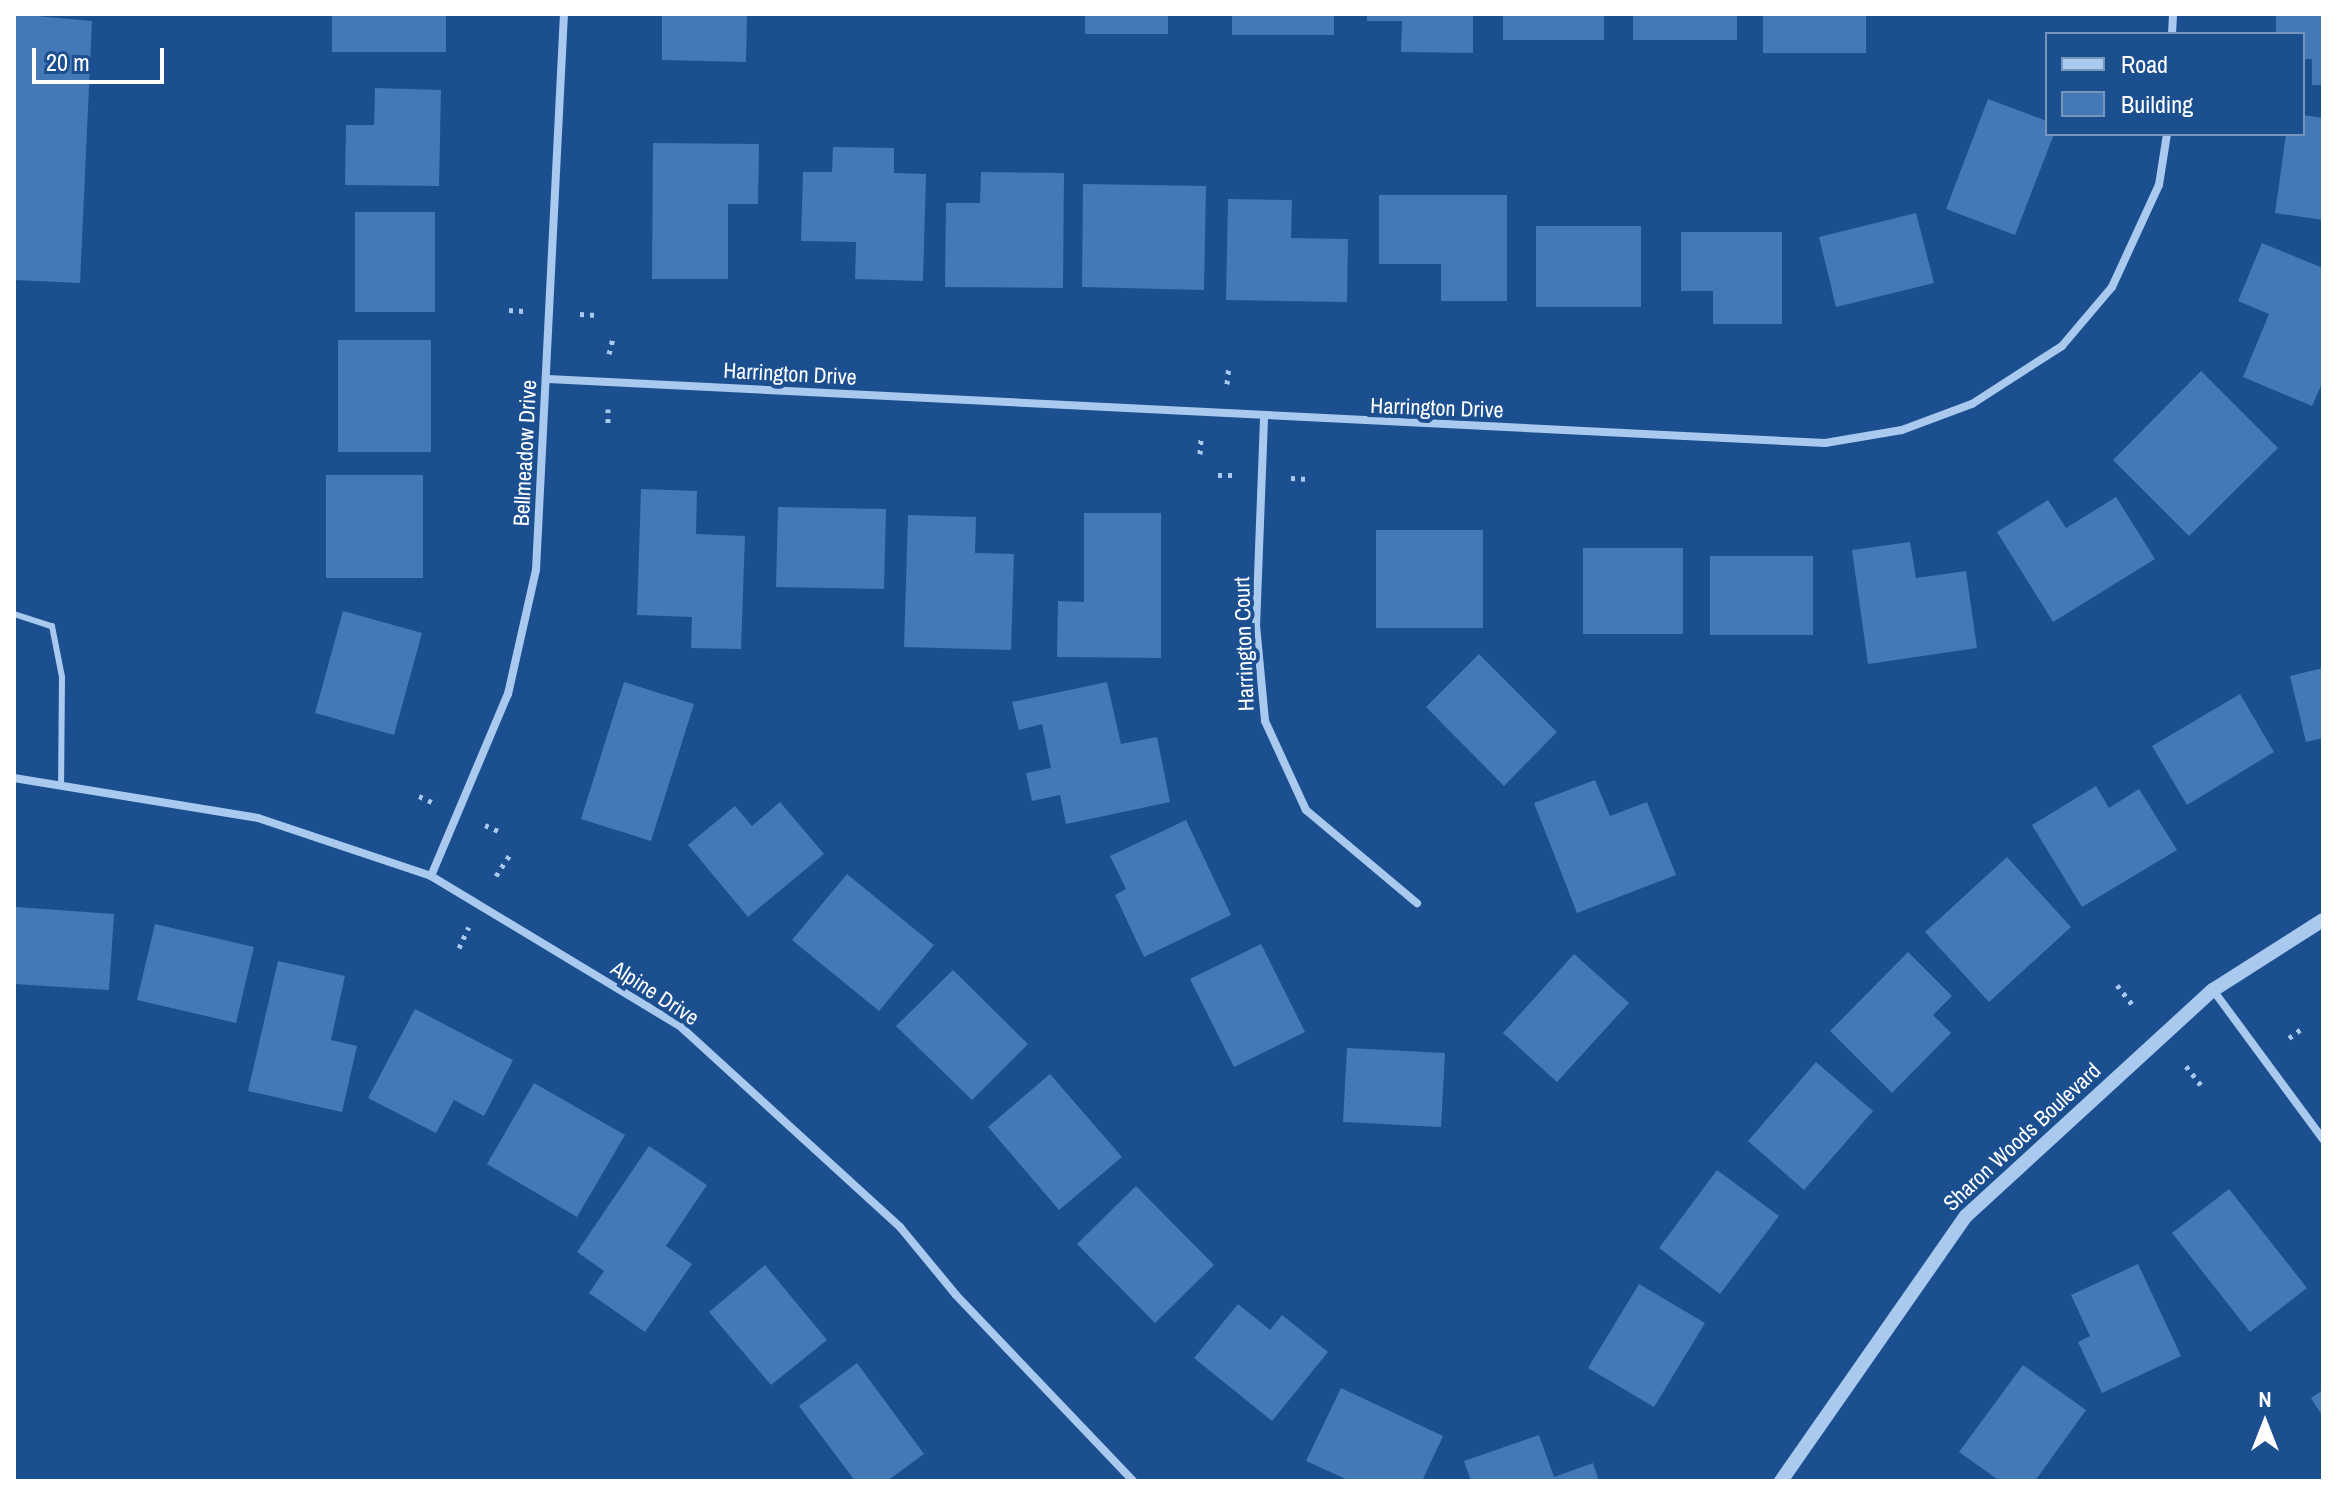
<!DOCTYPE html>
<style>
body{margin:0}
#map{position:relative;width:2337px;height:1495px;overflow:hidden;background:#1b4f8f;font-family:"Archivo Narrow",sans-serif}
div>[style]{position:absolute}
.building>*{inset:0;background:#4478b7}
.path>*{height:5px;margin-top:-2.5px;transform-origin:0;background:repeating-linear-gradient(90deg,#a9c9ee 0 4px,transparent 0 10px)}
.service>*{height:6px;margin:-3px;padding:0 3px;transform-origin:3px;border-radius:3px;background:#a9c9ee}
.minor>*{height:8px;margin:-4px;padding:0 4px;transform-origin:4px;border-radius:4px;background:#a9c9ee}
.tertiary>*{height:14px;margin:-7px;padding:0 7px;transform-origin:7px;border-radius:7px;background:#a9c9ee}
span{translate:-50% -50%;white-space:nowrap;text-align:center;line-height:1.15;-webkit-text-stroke:8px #1b4f8f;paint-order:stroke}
.street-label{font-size:22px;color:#fff}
.frame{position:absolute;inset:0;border:16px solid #fff;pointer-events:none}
.legend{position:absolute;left:2045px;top:32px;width:260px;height:104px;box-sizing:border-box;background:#1b4f8f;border:2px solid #7695bc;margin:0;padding:10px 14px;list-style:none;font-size:24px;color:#fff}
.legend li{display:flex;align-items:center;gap:16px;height:40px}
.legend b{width:40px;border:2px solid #7695bc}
.north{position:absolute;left:2225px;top:1383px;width:80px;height:80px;-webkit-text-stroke:6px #1b4f8f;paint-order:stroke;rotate:0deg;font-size:22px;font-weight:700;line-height:32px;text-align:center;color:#fff}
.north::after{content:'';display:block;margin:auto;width:28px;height:36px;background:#fff;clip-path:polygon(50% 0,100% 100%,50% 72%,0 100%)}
.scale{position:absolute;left:32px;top:48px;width:132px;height:36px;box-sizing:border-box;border:4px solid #fff;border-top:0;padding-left:10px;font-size:24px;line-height:28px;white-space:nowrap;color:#fff;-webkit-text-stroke:6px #1b4f8f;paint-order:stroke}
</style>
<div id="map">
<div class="building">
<div style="clip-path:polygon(14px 14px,92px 21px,80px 283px,14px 280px)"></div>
<div style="clip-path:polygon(332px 14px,446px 14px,446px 52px,332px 52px)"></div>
<div style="clip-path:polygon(662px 14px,747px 14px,746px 62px,662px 60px)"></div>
<div style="clip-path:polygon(1085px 14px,1168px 14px,1168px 34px,1085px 34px)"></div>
<div style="clip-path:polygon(1232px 14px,1334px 14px,1334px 35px,1232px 35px)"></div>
<div style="clip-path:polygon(1367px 14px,1473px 14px,1473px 53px,1401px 52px,1402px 21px,1367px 21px)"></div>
<div style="clip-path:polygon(1503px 14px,1604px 14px,1604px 40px,1503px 40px)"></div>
<div style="clip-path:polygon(1633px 14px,1737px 14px,1737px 40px,1633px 40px)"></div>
<div style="clip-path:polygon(1763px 14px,1866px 14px,1866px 53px,1763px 53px)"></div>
<div style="clip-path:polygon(2276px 14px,2323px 14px,2323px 85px,2312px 85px,2312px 59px,2303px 59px,2303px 34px,2276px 34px)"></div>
<div style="clip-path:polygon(375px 88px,441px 90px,439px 186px,345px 185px,346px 125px,374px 125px)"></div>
<div style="clip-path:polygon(1988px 99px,2047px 121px,2047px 134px,2054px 134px,2015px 235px,1946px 209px)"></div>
<div style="clip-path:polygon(2303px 115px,2323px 118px,2323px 220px,2275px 213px,2286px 134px,2303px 134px)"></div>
<div style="clip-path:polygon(653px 143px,759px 144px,758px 204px,728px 204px,728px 279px,652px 279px)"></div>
<div style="clip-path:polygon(833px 147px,894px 148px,894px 173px,926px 174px,923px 281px,855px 279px,856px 242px,801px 241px,803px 172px,832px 172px)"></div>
<div style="clip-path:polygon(981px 172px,1064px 173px,1063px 288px,945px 287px,946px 203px,980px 203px)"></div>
<div style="clip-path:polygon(1083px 184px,1206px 186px,1204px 290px,1082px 287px)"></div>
<div style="clip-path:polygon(1379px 195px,1507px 195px,1507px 301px,1441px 301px,1441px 264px,1379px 264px)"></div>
<div style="clip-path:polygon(1228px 199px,1292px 200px,1291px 238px,1348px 239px,1347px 302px,1226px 300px)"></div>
<div style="clip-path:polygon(355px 212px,435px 212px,435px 312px,355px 312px)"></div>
<div style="clip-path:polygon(1916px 213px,1934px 283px,1836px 307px,1819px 237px)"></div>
<div style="clip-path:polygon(1536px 226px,1641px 226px,1641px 307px,1536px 307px)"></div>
<div style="clip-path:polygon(1681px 232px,1782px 232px,1782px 324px,1713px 324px,1713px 291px,1681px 291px)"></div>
<div style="clip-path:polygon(2262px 243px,2323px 268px,2323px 381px,2312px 406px,2243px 377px,2269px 314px,2238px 301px)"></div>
<div style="clip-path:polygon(338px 340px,431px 340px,431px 452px,338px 452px)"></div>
<div style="clip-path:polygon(2201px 371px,2278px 448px,2189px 536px,2113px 460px)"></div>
<div style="clip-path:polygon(326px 475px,423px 475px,423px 578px,326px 578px)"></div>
<div style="clip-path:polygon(641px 489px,697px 491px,696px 534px,745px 536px,741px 649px,691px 648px,692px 617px,637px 615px)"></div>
<div style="clip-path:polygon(2116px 497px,2155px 559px,2053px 622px,1997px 532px,2048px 500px,2066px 528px)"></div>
<div style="clip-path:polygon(778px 507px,886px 509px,884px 589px,776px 587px)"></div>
<div style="clip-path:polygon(1084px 513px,1161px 513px,1161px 658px,1057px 657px,1058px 601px,1084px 602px)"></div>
<div style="clip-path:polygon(908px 515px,976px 517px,975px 553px,1014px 554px,1011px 650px,904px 647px)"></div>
<div style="clip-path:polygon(1376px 530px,1483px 530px,1483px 628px,1376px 628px)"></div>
<div style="clip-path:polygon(1910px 542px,1916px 578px,1966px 571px,1977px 648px,1868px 664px,1852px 550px)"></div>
<div style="clip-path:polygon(1583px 548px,1683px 548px,1683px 634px,1583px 634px)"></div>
<div style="clip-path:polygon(1710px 556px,1813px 556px,1813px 635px,1710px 635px)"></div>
<div style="clip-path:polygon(343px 611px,422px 633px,394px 735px,315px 713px)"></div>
<div style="clip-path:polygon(1479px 654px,1557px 732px,1504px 786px,1426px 707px)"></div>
<div style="clip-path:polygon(2323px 668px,2323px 738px,2306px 742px,2290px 676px)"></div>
<div style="clip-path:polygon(624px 682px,694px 704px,651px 841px,581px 819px)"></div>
<div style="clip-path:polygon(1107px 682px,1121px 744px,1157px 737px,1170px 802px,1066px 824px,1060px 795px,1032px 801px,1026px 773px,1051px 768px,1042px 724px,1019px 730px,1012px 702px)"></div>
<div style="clip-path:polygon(2240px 694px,2274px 752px,2187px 805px,2152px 746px)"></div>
<div style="clip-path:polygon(1595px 780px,1610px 816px,1647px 802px,1676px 875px,1577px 913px,1534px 803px)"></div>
<div style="clip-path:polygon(2096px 786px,2109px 808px,2139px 789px,2177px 850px,2082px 907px,2032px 825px)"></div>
<div style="clip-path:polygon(780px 802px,824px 854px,748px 917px,688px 845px,735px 806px,752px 826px)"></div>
<div style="clip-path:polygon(1186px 820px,1231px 915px,1144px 957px,1115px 895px,1126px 889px,1110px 856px)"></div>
<div style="clip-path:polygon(2007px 857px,2071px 927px,1989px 1002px,1925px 932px)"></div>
<div style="clip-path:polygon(847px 874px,934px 945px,879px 1011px,792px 940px)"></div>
<div style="clip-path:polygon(16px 907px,114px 914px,109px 990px,14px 984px)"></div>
<div style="clip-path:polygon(155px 924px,254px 947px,236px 1023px,137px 1000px)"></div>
<div style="clip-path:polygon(1261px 944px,1305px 1032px,1234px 1067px,1190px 979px)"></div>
<div style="clip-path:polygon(1908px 952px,1952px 996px,1933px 1015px,1951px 1033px,1892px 1093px,1830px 1031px)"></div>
<div style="clip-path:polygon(1574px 954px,1629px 1003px,1557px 1082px,1503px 1033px)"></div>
<div style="clip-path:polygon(278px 961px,345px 976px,331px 1040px,357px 1046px,342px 1112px,248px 1091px)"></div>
<div style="clip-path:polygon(953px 970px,1028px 1044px,972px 1100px,896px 1026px)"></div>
<div style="clip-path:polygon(415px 1009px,513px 1060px,484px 1116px,454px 1100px,436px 1133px,368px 1098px)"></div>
<div style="clip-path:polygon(1347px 1048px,1445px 1053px,1441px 1127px,1343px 1122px)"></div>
<div style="clip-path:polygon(1816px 1062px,1873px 1111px,1804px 1190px,1748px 1141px)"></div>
<div style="clip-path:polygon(1050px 1074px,1122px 1157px,1059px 1210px,988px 1127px)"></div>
<div style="clip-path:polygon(534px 1083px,625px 1135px,577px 1217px,487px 1164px)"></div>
<div style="clip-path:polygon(649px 1146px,707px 1185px,666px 1246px,692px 1264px,645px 1332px,589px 1293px,604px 1271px,577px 1252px)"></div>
<div style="clip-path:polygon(1717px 1170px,1779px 1216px,1720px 1294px,1659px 1248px)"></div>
<div style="clip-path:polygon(1136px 1186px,1214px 1265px,1155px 1323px,1077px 1244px)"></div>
<div style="clip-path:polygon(2229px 1189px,2307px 1288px,2250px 1332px,2172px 1233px)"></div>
<div style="clip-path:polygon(2138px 1264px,2181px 1356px,2102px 1393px,2078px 1342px,2090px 1336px,2071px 1295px)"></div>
<div style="clip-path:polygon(765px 1265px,827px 1340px,771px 1385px,709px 1312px)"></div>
<div style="clip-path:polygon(1639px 1284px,1705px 1323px,1654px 1407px,1588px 1368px)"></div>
<div style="clip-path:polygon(1238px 1304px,1270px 1330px,1282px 1315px,1328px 1352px,1272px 1421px,1194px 1358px)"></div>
<div style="clip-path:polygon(857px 1363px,924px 1454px,887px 1481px,855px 1481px,799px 1406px)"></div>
<div style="clip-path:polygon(2023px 1365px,2086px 1410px,2035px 1481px,2000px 1481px,1959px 1452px)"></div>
<div style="clip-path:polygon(1341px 1388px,1443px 1436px,1422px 1481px,1350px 1481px,1306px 1461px)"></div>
<div style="clip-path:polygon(2323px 1390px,2323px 1417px,2311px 1398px)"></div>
<div style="clip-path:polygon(1539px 1435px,1554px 1477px,1593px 1463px,1599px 1481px,1471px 1481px,1464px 1461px)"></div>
</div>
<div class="path">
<div style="left:509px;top:310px;width:15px;rotate:4deg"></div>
<div style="left:580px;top:314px;width:17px;rotate:3deg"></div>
<div style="left:609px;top:354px;width:16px;rotate:-76deg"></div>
<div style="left:1227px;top:384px;width:18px;rotate:-84deg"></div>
<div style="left:608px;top:409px;width:18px;rotate:90deg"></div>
<div style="left:1200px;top:454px;width:15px;rotate:-86deg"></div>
<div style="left:1218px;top:475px;width:19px"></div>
<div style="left:1291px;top:478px;width:17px;rotate:3deg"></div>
<div style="left:419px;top:796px;width:14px;rotate:25deg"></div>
<div style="left:485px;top:825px;width:17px;rotate:24deg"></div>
<div style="left:496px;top:876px;width:27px;rotate:-57deg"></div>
<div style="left:459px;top:948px;width:23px;rotate:-65deg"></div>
<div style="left:2117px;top:985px;width:24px;rotate:52deg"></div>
<div style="left:2289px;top:1038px;width:19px;rotate:-36deg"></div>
<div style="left:2186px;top:1066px;width:24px;rotate:52deg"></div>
</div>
<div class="service">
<div style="left:14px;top:614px;width:40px;rotate:18deg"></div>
<div style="left:52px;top:626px;width:52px;rotate:78.9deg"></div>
<div style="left:62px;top:677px;width:107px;rotate:90.5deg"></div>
</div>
<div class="minor">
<div style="left:2172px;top:34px;width:20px;rotate:-87deg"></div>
<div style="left:548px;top:379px;width:1279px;rotate:2.87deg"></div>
<div style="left:1825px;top:443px;width:78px;rotate:-9.6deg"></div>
<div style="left:1902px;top:430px;width:75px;rotate:-20.4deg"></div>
<div style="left:1972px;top:404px;width:107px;rotate:-32.8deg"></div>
<div style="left:2062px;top:346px;width:77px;rotate:-49.7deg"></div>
<div style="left:2112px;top:287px;width:112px;rotate:-65.3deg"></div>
<div style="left:2159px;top:185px;width:52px;rotate:-81.1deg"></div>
<div style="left:1264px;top:419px;width:206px;rotate:92.2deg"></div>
<div style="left:1256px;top:625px;width:96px;rotate:84.6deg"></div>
<div style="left:1265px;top:721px;width:98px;rotate:65.3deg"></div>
<div style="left:1306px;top:810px;width:145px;rotate:40deg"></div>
<div style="left:14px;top:778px;width:247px;rotate:9.3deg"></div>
<div style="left:258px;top:818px;width:182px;rotate:18.5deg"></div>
<div style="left:431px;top:876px;width:292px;rotate:31.1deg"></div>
<div style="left:681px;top:1027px;width:297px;rotate:42.4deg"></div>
<div style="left:900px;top:1227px;width:88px;rotate:50.5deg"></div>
<div style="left:956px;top:1295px;width:257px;rotate:46.4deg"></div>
<div style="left:431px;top:876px;width:198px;rotate:-67.1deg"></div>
<div style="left:508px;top:694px;width:127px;rotate:-77.3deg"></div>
<div style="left:536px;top:570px;width:557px;rotate:-87.12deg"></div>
<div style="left:2213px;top:990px;width:185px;rotate:53.6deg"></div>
</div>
<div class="tertiary">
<div style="left:1781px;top:1481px;width:323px;rotate:-55.1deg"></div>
<div style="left:1966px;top:1216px;width:335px;rotate:-42.5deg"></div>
<div style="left:2213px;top:990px;width:130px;rotate:-32.5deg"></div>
</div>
<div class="street-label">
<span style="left:790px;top:374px;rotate:3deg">Harrington Drive</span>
<span style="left:1437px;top:408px;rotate:2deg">Harrington Drive</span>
<span style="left:525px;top:453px;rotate:-87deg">Bellmeadow Drive</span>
<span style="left:1244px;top:644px;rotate:-92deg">Harrington Court</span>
<span style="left:655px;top:993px;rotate:33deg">Alpine Drive</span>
<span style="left:2022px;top:1137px;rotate:-43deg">Sharon Woods Boulevard</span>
</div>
<div class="frame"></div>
<ul class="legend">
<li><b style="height:10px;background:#a9c9ee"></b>Road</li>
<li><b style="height:22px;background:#4478b7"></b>Building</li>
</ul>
<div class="north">N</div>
<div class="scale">20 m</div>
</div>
